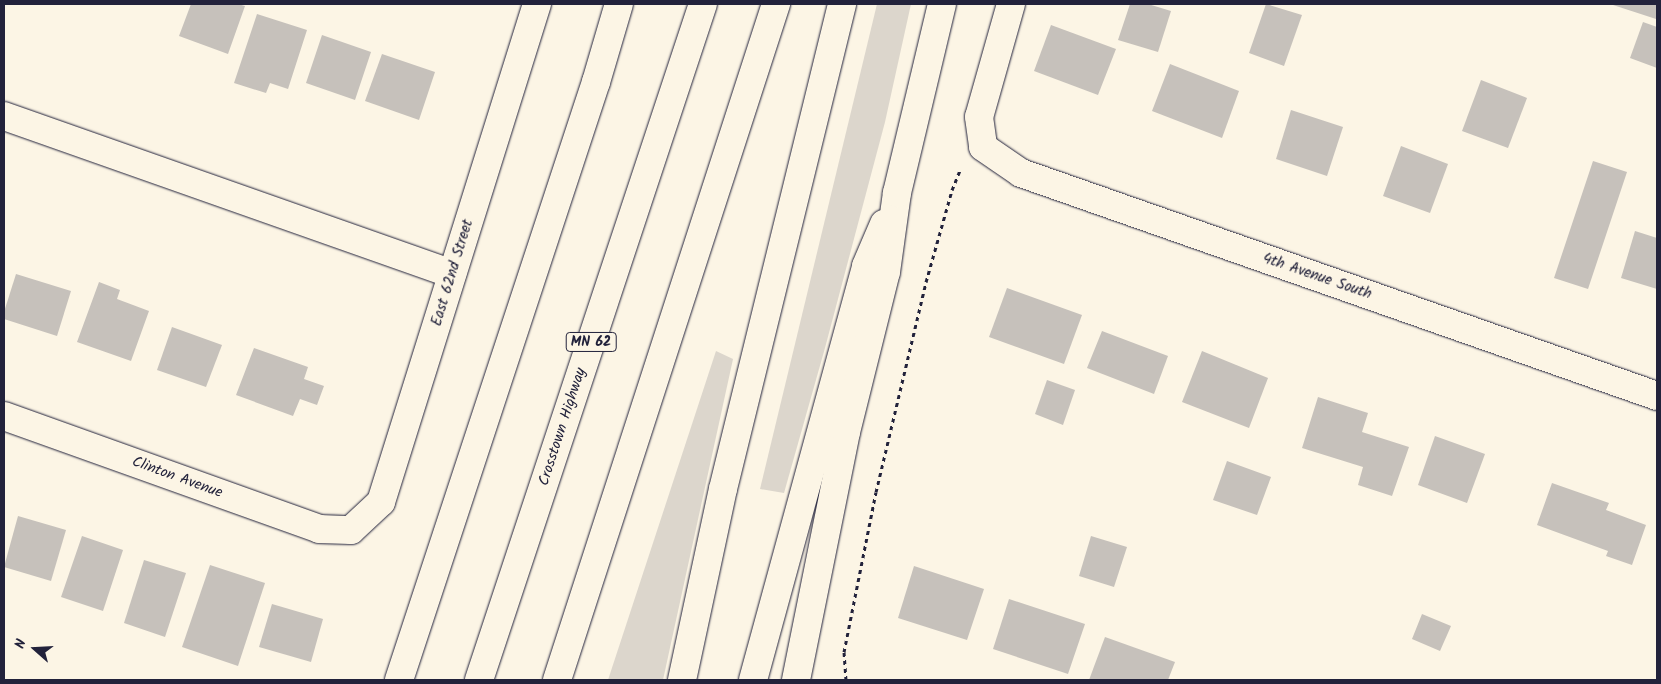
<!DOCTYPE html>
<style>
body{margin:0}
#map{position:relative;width:1661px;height:684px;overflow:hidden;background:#fcf5e5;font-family:Kalam,sans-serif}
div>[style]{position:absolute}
.green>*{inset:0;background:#dcd6cc}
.building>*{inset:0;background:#c6c1bb}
.path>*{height:3px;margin-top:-1.5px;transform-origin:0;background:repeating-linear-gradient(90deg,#22223b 0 4px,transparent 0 8px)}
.roads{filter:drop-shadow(0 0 1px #22223b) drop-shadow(0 0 1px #22223b)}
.minor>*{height:28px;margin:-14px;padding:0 14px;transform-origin:14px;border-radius:14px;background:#fcf5e5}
.highway>*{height:28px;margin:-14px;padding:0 14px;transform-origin:14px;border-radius:14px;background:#fcf5e5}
span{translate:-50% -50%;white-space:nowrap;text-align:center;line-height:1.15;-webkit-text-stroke:4px #fcf5e5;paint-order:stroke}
.shield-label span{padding:1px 4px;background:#fcf5e5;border:1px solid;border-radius:4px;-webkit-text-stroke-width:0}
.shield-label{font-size:14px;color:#22223b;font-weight:700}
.street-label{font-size:15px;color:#22223b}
.frame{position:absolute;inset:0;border:5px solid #22223b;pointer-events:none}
.north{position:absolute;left:10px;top:624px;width:50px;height:50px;-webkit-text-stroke:4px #fcf5e5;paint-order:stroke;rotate:289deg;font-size:14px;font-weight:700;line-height:20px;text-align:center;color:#22223b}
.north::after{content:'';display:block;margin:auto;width:18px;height:22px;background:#22223b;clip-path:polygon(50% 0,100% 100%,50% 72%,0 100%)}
</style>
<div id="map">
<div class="green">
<div style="clip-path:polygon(877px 4px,911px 4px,885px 122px,825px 348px,784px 493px,760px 489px)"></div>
<div style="clip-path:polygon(716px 351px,733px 359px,663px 680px,608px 680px)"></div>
</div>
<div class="building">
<div style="clip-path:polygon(191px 4px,238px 4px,245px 6px,228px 54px,179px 36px)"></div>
<div style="clip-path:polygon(1130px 4px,1148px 4px,1171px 11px,1158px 52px,1118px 40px)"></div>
<div style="clip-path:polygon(1266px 4px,1302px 15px,1284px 66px,1249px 53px)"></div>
<div style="clip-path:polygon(1610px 4px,1657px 4px,1657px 15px,1656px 19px)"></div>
<div style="clip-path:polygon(257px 14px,307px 30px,288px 89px,270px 83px,266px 93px,234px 83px)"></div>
<div style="clip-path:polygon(1643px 22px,1657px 27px,1657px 68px,1630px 58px)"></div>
<div style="clip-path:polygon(1051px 25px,1116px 49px,1098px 95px,1034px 71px)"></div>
<div style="clip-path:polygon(322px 35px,371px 52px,355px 100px,306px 83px)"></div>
<div style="clip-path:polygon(382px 54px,435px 72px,419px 120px,365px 101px)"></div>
<div style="clip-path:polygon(1170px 64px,1239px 91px,1222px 138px,1152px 111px)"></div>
<div style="clip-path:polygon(1481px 80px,1527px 98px,1508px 148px,1462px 131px)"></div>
<div style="clip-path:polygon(1291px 110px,1343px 127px,1327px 176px,1276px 159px)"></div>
<div style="clip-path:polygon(1401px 146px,1448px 164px,1430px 213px,1383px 196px)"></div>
<div style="clip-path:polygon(1593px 161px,1627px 172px,1588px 289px,1554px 278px)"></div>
<div style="clip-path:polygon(1635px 231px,1657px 238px,1657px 289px,1621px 278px)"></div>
<div style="clip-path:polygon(16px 274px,71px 291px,57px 336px,4px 319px,4px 312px)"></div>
<div style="clip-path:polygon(99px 282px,120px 290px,117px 299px,149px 311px,131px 361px,77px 342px)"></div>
<div style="clip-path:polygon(1007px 288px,1082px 315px,1064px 364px,989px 337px)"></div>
<div style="clip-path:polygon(172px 327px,222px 345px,206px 387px,157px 370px)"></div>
<div style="clip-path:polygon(1102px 331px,1168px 356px,1154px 394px,1087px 368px)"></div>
<div style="clip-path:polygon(254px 348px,308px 367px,304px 379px,324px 386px,317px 405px,300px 399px,293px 416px,236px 395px)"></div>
<div style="clip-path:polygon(1202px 351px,1268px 378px,1249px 428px,1182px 402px)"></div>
<div style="clip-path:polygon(1047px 380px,1075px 390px,1063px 425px,1035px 414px)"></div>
<div style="clip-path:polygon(1318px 397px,1368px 413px,1362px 432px,1409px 447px,1392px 496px,1358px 485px,1363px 467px,1302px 448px)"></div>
<div style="clip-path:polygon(1435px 436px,1485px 454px,1467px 503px,1418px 485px)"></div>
<div style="clip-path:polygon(1227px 461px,1271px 477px,1257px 515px,1213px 500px)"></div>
<div style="clip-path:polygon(1552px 483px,1609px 503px,1606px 510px,1646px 525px,1632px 565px,1606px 556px,1608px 551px,1537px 525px)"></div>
<div style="clip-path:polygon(18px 516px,66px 530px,51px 581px,4px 567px)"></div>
<div style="clip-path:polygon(82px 536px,123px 550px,103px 611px,61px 597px)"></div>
<div style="clip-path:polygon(1091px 536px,1127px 547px,1114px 587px,1079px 576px)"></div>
<div style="clip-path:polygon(144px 560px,186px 573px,165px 637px,124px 623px)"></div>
<div style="clip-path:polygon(210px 565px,265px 583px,238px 666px,182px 647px)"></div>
<div style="clip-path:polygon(914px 566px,984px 589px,967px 640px,898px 618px)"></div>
<div style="clip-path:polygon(1009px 599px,1085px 624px,1068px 674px,993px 649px)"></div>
<div style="clip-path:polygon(272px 604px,323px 619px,311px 662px,259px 647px)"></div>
<div style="clip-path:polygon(1422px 614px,1451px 626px,1440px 651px,1412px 639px)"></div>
<div style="clip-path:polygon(1105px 637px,1175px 662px,1168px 680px,1089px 680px)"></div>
</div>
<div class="path">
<div style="left:846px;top:680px;width:28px;rotate:-94deg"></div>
<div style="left:844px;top:652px;width:163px;rotate:-78.7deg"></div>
<div style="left:876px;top:492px;width:216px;rotate:-76.6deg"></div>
<div style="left:926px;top:282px;width:96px;rotate:-74.2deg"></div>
<div style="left:952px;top:190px;width:22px;rotate:-68deg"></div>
</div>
<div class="roads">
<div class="minor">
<div style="left:1011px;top:4px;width:117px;rotate:105.8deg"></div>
<div style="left:979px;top:117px;width:30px;rotate:82deg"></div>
<div style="left:983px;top:147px;width:46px;rotate:34.4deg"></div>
<div style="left:1021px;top:173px;width:674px;rotate:19.32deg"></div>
<div style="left:4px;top:116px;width:475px;rotate:19.4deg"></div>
<div style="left:4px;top:416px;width:335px;rotate:19.7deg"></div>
<div style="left:319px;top:529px;width:32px;rotate:2deg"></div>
<div style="left:351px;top:530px;width:41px;rotate:-43deg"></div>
<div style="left:381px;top:502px;width:522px;rotate:-72.61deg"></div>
</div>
<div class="highway">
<div style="left:399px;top:680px;width:630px;rotate:-71.77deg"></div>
<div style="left:596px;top:82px;width:81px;rotate:-73.6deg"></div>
<div style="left:479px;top:680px;width:712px;rotate:-71.67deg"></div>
<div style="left:557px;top:680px;width:711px;rotate:-72.05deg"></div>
<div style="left:682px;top:680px;width:195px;rotate:-77.9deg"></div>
<div style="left:723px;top:489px;width:499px;rotate:-76.2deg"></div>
<div style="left:753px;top:680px;width:429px;rotate:-74.7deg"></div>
<div style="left:866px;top:266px;width:46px;rotate:-66.8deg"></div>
<div style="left:796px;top:680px;width:253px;rotate:-78.6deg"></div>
<div style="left:846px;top:432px;width:165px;rotate:-76deg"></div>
<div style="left:886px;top:272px;width:80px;rotate:-82.1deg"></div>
<div style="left:897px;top:193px;width:194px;rotate:-76.6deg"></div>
</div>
</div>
<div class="shield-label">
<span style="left:591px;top:342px">MN 62</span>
</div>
<div class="street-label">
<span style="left:453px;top:273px;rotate:-73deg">East 62nd Street</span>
<span style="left:1317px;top:277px;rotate:19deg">4th Avenue South</span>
<span style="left:563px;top:427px;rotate:-72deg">Crosstown Highway</span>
<span style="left:177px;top:478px;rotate:20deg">Clinton Avenue</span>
</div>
<div class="frame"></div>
<div class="north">N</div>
</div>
